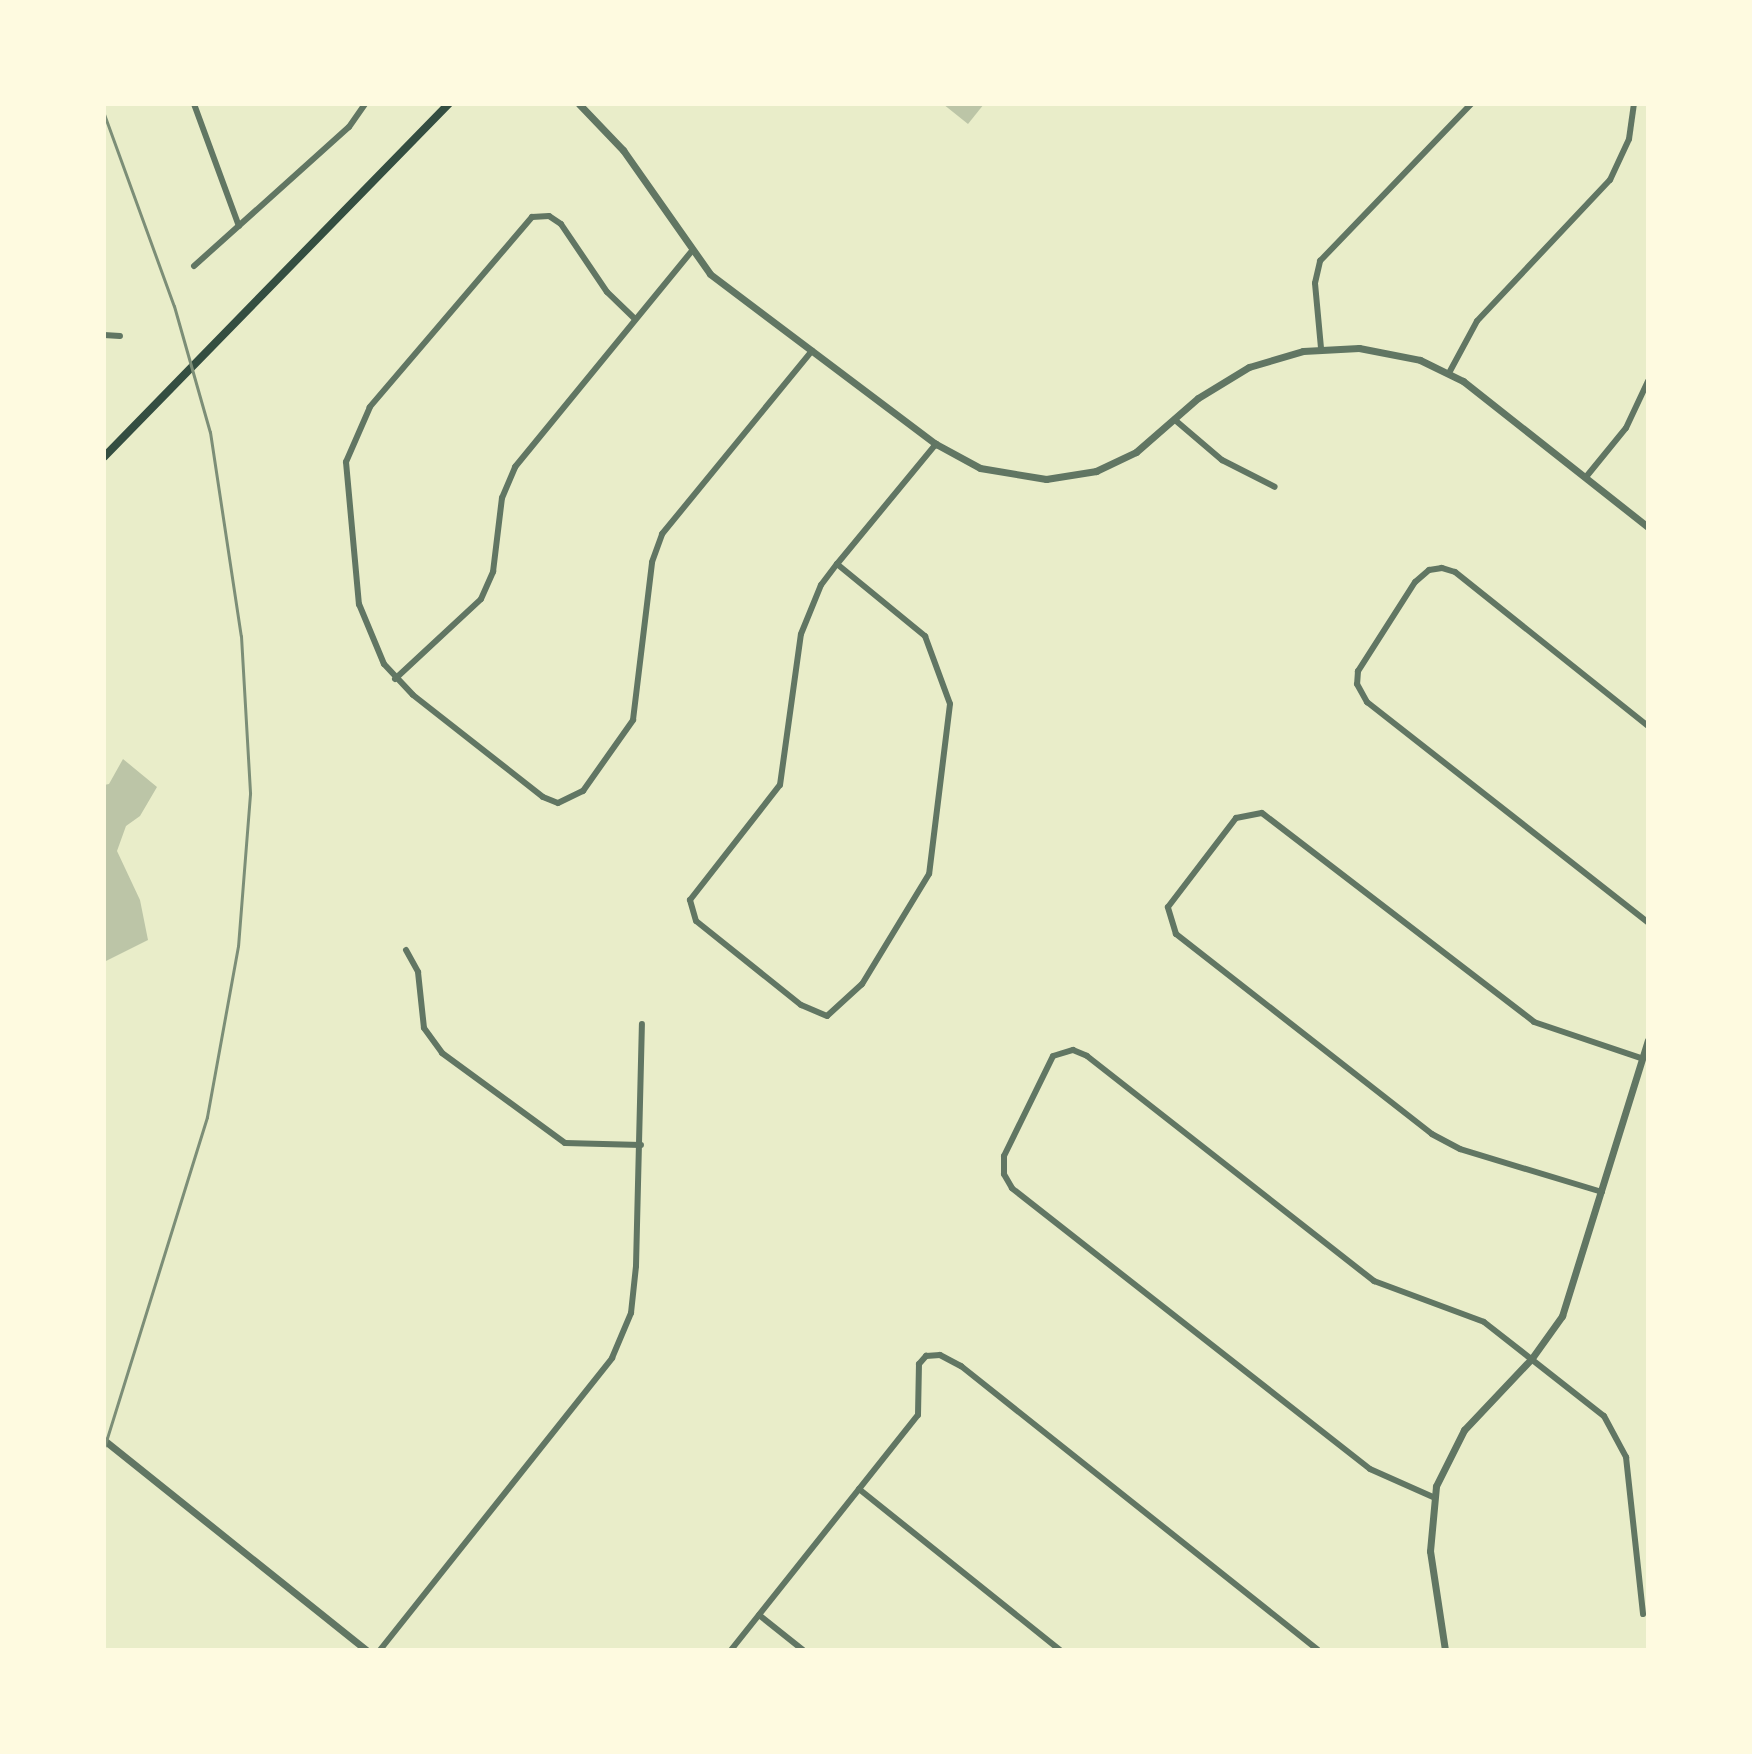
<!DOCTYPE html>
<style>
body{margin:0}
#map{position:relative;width:1752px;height:1754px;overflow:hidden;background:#e9edc9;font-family:Ubuntu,sans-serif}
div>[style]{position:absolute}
.building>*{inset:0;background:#bcc5a7}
.minor>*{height:6px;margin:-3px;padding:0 3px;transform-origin:3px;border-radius:3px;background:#617663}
.tertiary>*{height:7px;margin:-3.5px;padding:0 3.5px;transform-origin:3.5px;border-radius:3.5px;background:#617663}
.secondary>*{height:8px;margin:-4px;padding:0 4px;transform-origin:4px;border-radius:4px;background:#344e41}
.rail>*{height:3px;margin:-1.5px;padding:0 1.5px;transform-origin:1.5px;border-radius:1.5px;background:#7c8e77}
span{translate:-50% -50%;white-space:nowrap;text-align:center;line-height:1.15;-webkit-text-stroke:8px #fefae0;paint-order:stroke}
.frame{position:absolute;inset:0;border:106px solid #fefae0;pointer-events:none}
</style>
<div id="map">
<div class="building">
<div style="clip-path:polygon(943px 104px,984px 104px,968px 124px)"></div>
<div style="clip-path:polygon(123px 759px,157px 787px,140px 816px,126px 826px,117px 851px,140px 900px,148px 940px,104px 962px,104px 785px,109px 784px)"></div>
</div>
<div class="minor">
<div style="left:194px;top:104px;width:130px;rotate:69.8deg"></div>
<div style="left:194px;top:266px;width:208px;rotate:-41.9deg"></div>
<div style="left:349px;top:127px;width:28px;rotate:-55deg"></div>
<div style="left:635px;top:319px;width:39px;rotate:-136deg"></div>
<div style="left:607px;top:292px;width:82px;rotate:-124.1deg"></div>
<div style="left:561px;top:224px;width:14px;rotate:-146deg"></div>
<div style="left:549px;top:216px;width:17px;rotate:177deg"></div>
<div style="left:532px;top:217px;width:250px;rotate:130.5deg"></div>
<div style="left:370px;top:407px;width:60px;rotate:113.6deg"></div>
<div style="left:346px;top:462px;width:143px;rotate:84.8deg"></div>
<div style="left:359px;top:604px;width:65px;rotate:67.4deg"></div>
<div style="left:384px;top:664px;width:42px;rotate:46.9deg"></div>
<div style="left:413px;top:695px;width:165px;rotate:38.1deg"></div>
<div style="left:543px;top:797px;width:16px;rotate:22deg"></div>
<div style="left:558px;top:803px;width:28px;rotate:-26deg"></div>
<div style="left:583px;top:791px;width:87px;rotate:-54.8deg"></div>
<div style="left:633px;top:720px;width:159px;rotate:-83.1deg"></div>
<div style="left:652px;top:562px;width:30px;rotate:-70deg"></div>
<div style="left:662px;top:534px;width:237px;rotate:-50.7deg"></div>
<div style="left:104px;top:335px;width:16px;rotate:4deg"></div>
<div style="left:1321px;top:348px;width:65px;rotate:-95.3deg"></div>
<div style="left:1315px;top:283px;width:23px;rotate:-77deg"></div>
<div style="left:1320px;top:261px;width:218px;rotate:-46.1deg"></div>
<div style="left:1449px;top:373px;width:59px;rotate:-61.7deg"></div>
<div style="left:1477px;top:321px;width:194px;rotate:-46.7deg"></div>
<div style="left:1610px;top:180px;width:45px;rotate:-65.1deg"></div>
<div style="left:1629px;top:139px;width:35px;rotate:-82deg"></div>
<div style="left:1175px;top:420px;width:62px;rotate:40.4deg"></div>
<div style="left:1222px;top:460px;width:59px;rotate:27deg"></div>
<div style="left:1586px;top:477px;width:63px;rotate:-50.8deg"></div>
<div style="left:1626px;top:428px;width:52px;rotate:-64.9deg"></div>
<div style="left:837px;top:564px;width:114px;rotate:39.3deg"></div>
<div style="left:925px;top:636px;width:72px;rotate:69.8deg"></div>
<div style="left:950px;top:704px;width:171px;rotate:97deg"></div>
<div style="left:929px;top:874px;width:129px;rotate:121.3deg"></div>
<div style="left:862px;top:984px;width:47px;rotate:137.6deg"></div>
<div style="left:827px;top:1016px;width:28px;rotate:-157deg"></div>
<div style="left:801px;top:1005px;width:134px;rotate:-141.3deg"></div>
<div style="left:696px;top:921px;width:22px;rotate:-106deg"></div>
<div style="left:690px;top:900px;width:146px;rotate:-52deg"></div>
<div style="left:780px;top:785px;width:152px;rotate:-82.1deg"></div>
<div style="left:801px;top:634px;width:53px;rotate:-67.8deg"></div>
<div style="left:821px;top:585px;width:26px;rotate:-53deg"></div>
<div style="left:837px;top:564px;width:156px;rotate:-50.5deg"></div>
<div style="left:395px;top:679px;width:117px;rotate:-42.9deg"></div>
<div style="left:481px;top:599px;width:30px;rotate:-66deg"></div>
<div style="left:493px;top:572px;width:75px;rotate:-83.1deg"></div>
<div style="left:502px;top:498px;width:34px;rotate:-67deg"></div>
<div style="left:515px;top:467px;width:278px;rotate:-50.7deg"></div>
<div style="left:1648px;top:726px;width:247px;rotate:-141.4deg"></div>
<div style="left:1455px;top:572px;width:14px;rotate:-163deg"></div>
<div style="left:1442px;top:568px;width:13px;rotate:171deg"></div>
<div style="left:1429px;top:570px;width:18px;rotate:139deg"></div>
<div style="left:1415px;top:582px;width:106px;rotate:122.6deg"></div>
<div style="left:1358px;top:671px;width:13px;rotate:94deg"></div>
<div style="left:1357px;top:684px;width:21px;rotate:61deg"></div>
<div style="left:1367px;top:702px;width:357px;rotate:38.1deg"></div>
<div style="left:406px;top:950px;width:25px;rotate:61deg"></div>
<div style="left:418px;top:972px;width:56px;rotate:83.9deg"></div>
<div style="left:424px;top:1028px;width:31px;rotate:54deg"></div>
<div style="left:442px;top:1053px;width:152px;rotate:36.2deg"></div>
<div style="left:565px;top:1143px;width:76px;rotate:1.5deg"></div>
<div style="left:1602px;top:1192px;width:148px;rotate:-163.2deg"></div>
<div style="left:1460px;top:1149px;width:32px;rotate:-152deg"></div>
<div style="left:1432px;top:1134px;width:325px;rotate:-142deg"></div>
<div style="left:1176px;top:934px;width:28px;rotate:-107deg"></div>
<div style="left:1168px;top:907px;width:112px;rotate:-52.6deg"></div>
<div style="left:1236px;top:818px;width:26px;rotate:-11deg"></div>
<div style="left:1262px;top:813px;width:343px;rotate:37.5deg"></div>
<div style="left:1534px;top:1022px;width:113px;rotate:18.6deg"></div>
<div style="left:859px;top:1489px;width:258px;rotate:38.7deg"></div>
<div style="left:1433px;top:1497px;width:69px;rotate:-156deg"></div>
<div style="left:1370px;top:1469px;width:455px;rotate:-141.9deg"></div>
<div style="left:1012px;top:1188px;width:16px;rotate:-120deg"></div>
<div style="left:1004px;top:1174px;width:18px;rotate:-90deg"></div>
<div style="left:1004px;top:1156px;width:111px;rotate:-63.9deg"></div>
<div style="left:1053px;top:1056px;width:21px;rotate:-17deg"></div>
<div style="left:1073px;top:1050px;width:15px;rotate:23deg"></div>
<div style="left:1087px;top:1056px;width:365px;rotate:38.1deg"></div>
<div style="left:1374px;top:1281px;width:117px;rotate:20.4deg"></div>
<div style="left:1484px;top:1322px;width:152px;rotate:38.1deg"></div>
<div style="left:1604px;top:1416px;width:47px;rotate:61.8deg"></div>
<div style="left:1626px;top:1457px;width:158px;rotate:83.8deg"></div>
<div style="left:759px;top:1615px;width:56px;rotate:38.5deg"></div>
<div style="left:380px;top:1650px;width:373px;rotate:-51.5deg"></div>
<div style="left:612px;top:1358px;width:49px;rotate:-67.1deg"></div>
<div style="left:631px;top:1313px;width:47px;rotate:-83.9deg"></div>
<div style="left:636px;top:1266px;width:242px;rotate:-88.6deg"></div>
<div style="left:731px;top:1650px;width:300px;rotate:-51.5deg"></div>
<div style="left:918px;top:1415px;width:51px;rotate:-88.9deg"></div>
<div style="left:919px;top:1364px;width:11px;rotate:-49deg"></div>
<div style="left:926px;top:1356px;width:14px;rotate:-4deg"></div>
<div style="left:940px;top:1355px;width:24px;rotate:28deg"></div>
<div style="left:961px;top:1366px;width:456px;rotate:38.5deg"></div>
</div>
<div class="tertiary">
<div style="left:579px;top:104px;width:64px;rotate:46.3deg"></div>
<div style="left:623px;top:150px;width:151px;rotate:54.9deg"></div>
<div style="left:710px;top:274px;width:283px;rotate:37deg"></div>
<div style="left:936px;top:444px;width:50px;rotate:28.6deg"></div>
<div style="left:980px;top:468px;width:67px;rotate:9.5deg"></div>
<div style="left:1046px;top:479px;width:51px;rotate:-9.1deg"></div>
<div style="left:1096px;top:471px;width:44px;rotate:-25.4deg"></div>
<div style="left:1136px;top:452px;width:82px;rotate:-41.1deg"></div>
<div style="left:1198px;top:398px;width:60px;rotate:-31.3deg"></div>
<div style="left:1249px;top:367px;width:56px;rotate:-16.5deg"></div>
<div style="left:1303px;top:351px;width:56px;rotate:-3.1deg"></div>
<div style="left:1359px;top:348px;width:62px;rotate:11.1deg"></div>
<div style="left:1420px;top:360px;width:48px;rotate:26deg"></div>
<div style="left:1463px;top:381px;width:236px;rotate:38.3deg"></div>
<div style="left:104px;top:1440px;width:336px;rotate:38.7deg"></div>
<div style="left:1445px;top:1650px;width:100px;rotate:-98.6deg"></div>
<div style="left:1430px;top:1551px;width:65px;rotate:-84.7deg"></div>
<div style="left:1436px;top:1486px;width:63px;rotate:-63.4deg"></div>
<div style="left:1464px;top:1430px;width:99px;rotate:-46.6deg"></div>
<div style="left:1532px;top:1358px;width:52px;rotate:-54.5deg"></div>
<div style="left:1562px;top:1316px;width:289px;rotate:-72.7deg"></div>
</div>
<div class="secondary">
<div style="left:104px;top:457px;width:494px;rotate:-45.7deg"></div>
</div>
<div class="rail">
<div style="left:104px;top:114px;width:204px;rotate:70deg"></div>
<div style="left:174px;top:306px;width:131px;rotate:74.1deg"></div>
<div style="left:210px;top:432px;width:206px;rotate:81.4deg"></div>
<div style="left:241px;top:636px;width:158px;rotate:86.7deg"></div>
<div style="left:250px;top:794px;width:152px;rotate:94.5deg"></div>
<div style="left:238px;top:946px;width:174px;rotate:100.3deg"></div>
<div style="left:207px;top:1117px;width:346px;rotate:107.3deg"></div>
</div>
<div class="frame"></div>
</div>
